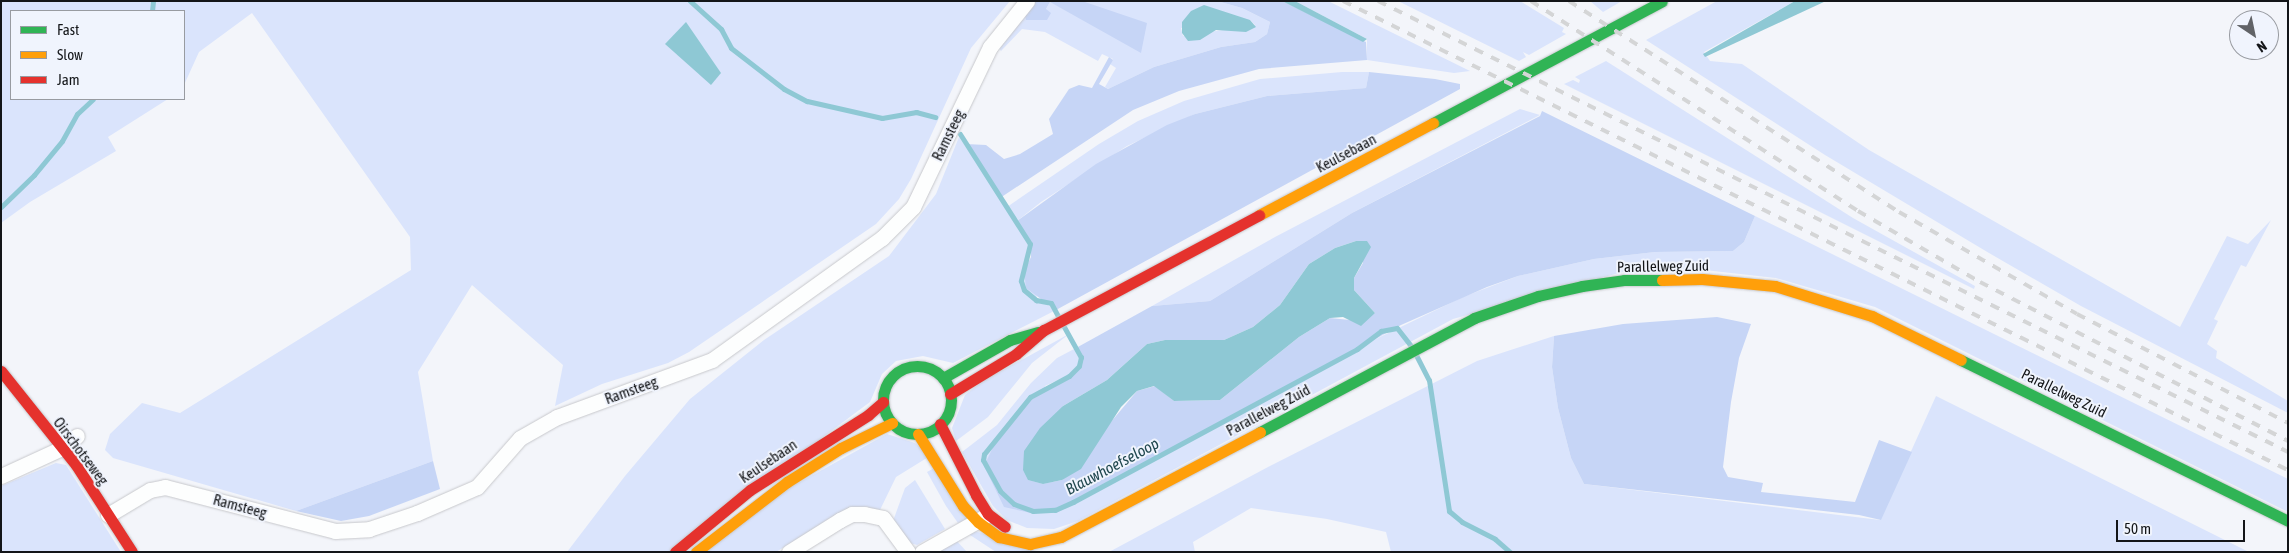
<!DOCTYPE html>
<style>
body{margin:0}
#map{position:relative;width:2289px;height:553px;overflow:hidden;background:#f3f5fa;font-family:"Asap Condensed",sans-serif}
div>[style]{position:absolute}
.green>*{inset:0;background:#dae4fc}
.forest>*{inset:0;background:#c6d5f6}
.water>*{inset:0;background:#8ec8d4}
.stream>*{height:5px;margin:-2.5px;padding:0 2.5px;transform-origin:2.5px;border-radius:2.5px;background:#8ec8d4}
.roads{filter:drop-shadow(0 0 1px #c7c8cc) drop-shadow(0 0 1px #c7c8cc)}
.street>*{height:15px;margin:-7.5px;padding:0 7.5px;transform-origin:7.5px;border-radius:7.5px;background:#fdfefe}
.fast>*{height:11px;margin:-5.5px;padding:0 5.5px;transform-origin:5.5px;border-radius:5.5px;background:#30b455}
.fast>.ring{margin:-5.5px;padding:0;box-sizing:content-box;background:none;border:11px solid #30b455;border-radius:50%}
.slow>*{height:11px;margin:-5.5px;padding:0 5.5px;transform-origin:5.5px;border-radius:5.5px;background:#ff9f0a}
.jam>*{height:11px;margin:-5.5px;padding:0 5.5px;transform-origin:5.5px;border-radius:5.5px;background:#e5322d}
.rail>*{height:4px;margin-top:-2px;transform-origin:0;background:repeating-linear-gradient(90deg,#d4d5d6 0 9px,transparent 0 18px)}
span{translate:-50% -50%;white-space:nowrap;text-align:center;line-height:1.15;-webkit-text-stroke:4px #f0f4fd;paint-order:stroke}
.street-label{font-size:15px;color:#131518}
.water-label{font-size:16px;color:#21484f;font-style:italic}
.frame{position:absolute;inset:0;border:2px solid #131518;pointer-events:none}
.legend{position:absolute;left:10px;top:10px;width:175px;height:90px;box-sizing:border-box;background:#f0f4fd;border:1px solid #989ba1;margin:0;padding:6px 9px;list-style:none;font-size:15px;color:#131518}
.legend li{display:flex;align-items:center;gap:10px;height:25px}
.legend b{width:25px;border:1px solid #989ba1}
.north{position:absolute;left:2229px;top:10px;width:50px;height:50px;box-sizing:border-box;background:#f0f4fd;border:1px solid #989ba1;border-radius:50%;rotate:146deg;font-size:14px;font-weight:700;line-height:20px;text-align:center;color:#131518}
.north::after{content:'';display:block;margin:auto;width:18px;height:22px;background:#616367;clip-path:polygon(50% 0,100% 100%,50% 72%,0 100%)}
.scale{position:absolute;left:2116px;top:520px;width:129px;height:22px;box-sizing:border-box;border:2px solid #131518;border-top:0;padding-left:6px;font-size:15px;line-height:18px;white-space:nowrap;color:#131518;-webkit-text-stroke:4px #f0f4fd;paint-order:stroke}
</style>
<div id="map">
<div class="green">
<div style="clip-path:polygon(1px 1px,1010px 1px,971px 48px,911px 179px,899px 199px,876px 224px,689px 352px,668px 363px,602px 384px,555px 406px,563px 365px,472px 285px,418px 372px,433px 461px,296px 511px,113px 458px,105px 450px,110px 434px,142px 403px,180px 413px,411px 270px,410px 237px,252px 13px,199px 52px,184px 85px,184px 11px,11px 11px,11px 99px,168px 99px,108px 137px,116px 151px,30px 202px,1px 223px)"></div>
<div style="clip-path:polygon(evenodd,1217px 1px,1242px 8px,1270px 22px,1267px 34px,1255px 42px,1221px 47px,1154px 67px,1108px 89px,1105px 87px,1116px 68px,1110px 64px,1113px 59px,1102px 54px,1098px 61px,1045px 32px,1022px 29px,1001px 51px,996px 44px,1024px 11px,1046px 9px,1050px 2px,1069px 11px,1111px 13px,1081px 2px,1217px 1px,1250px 20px,1255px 25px,1183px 36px,1181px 28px,1250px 20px)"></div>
<div style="clip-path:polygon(1295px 1px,1328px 1px,1470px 71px,1454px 73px,1367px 60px,1367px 39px)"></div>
<div style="clip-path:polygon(1398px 1px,1520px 1px,1564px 28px,1562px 32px,1566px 34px,1529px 55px,1523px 52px,1526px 57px,1519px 61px)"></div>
<div style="clip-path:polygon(1590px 1px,1622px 1px,1603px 12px)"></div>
<div style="clip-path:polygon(1717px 1px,1795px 1px,1704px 52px,1710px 61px,1742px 64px,1869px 150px,2180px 327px,2227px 236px,2248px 244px,2271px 220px,2246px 267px,2241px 265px,2214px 319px,2218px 321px,2207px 344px,2217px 351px,2216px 358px,2288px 401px,2288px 413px,2081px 306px,1989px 253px,1825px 155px,1646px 40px)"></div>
<div style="clip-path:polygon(1606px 61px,1853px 218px,1975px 286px,1974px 289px,1564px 84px,1573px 80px,1579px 83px,1580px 80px,1575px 77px)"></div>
<div style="clip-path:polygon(1342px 72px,1369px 72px,1366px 88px,1267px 96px,1195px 114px,1127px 146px,1041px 202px,1017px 221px,1031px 242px,1028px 264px,1037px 298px,1056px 310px,953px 363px,923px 356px,896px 361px,882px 374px,870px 402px,669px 552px,567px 552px,625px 476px,690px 399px,764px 340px,889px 256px,936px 194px,959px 137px,1007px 207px,1099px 144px,1138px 121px,1184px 101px,1260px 79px)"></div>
<div style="clip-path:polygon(1520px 109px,1540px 115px,1352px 213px,1210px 301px,1152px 306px,1275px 237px)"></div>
<div style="clip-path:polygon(1755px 216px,2288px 479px,2288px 512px,1875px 307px,1776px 278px,1695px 269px,1626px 271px,1453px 319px,1078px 521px,1054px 529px,1027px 528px,1007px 520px,993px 506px,962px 452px,997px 425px,1031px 383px,1057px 358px,1076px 348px,1080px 359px,1078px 365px,1067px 376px,1045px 386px,1056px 513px,1355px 349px,1463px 297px,1518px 276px,1594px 259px,1655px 252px,1733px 251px,1744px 242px)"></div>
<div style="clip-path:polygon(1069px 334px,1032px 363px,988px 417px,956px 441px,952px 428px,965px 395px,983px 381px)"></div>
<div style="clip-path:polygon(1554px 336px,1552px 367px,1558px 408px,1571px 458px,1584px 484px,1880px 520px,1936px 396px,2249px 552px,1391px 552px,1386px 532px,1327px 519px,1251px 508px,1193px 542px,1195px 552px,1109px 552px,1268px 467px,1477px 361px)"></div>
<div style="clip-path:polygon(887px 434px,915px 443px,930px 456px,896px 477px,879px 512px,842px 512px,776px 552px,705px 552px,775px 496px)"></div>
<div style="clip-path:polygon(56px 463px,66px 465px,121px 552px,1px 552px,1px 486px)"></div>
<div style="clip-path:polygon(936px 467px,970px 519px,958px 523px,946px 506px,927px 472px)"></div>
<div style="clip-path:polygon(915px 480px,945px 529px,917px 545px,910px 543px,893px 521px,905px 488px)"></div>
<div style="clip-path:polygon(975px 531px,1037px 552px,996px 552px,967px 533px)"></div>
<div style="clip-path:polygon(954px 538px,967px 552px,932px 552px)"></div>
</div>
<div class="forest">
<div style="clip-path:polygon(1033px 1px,1082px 1px,1147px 23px,1141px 53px,1050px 2px,1046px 9px,1051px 13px,1047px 20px,1026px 20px,1024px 11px)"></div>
<div style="clip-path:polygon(1217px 1px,1282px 1px,1366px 42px,1367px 60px,1259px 69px,1179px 91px,1133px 110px,1000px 198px,966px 144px,986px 145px,1004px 159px,1020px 154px,1053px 134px,1049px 119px,1069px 89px,1079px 85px,1092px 88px,1109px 57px,1113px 60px,1099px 84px,1108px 89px,1154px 67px,1221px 47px,1255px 42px,1267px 34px,1270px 22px,1242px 8px)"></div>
<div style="clip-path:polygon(1369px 72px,1435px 79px,1460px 84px,1460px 89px,1056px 310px,1026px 288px,1024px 271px,1031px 257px,1031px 242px,1017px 221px,1096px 164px,1167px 125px,1195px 114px,1267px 96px,1366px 88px)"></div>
<div style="clip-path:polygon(evenodd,1542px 111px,1755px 216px,1744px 242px,1733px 251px,1655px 252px,1594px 259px,1518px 276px,1487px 287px,1401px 325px,1056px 513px,1031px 513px,1004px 507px,984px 466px,996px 441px,1036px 392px,1067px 376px,1078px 366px,1080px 359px,1076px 348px,1152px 306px,1210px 301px,1352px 213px,1540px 116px,1542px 111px,1356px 241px,1363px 263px,1354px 278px,1354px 290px,1375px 313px,1350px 320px,1330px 318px,1299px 337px,1220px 400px,1174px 401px,1155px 386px,1137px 391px,1062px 480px,1043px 484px,1028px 480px,1063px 406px,1107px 380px,1147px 344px,1165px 340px,1224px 340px,1253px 327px,1280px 305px,1309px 264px,1335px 248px,1356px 241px)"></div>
<div style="clip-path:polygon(1717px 317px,1751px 324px,1739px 358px,1731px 402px,1723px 467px,1728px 477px,1763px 483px,1761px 492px,1855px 502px,1879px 440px,1912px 452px,1881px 520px,1859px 515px,1584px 484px,1571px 458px,1558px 408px,1552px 367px,1554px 336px,1623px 324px)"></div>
<div style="clip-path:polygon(433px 461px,440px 489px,369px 516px,341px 521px,296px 511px)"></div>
</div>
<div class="water">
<div style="clip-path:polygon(1282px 1px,1295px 1px,1367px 39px,1363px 42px)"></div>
<div style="clip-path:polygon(1795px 1px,1826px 1px,1705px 57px,1703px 54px)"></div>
<div style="clip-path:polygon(1204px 5px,1250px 20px,1256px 27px,1246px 32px,1216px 30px,1200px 40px,1188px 41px,1182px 33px,1182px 22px,1191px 11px)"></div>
<div style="clip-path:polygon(686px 22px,721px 73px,711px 85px,665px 44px)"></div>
<div style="clip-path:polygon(1356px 241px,1367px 241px,1371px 247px,1354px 278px,1354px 290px,1375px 313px,1361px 326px,1343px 317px,1330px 318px,1299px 337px,1220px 400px,1174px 401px,1154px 386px,1137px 391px,1121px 407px,1081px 469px,1062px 480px,1043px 484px,1028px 480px,1023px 470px,1024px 451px,1040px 428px,1063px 406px,1107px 380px,1147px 344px,1165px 340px,1224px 340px,1253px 327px,1280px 305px,1309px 264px,1335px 248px)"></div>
</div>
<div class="stream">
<div style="left:690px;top:1px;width:42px;rotate:42.1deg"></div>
<div style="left:721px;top:29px;width:21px;rotate:62deg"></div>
<div style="left:731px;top:48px;width:67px;rotate:37.7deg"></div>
<div style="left:784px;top:89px;width:26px;rotate:28deg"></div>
<div style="left:807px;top:101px;width:77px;rotate:12.8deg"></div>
<div style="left:882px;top:118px;width:35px;rotate:-10deg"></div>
<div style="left:916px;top:112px;width:20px;rotate:15deg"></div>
<div style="left:152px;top:11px;width:10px;rotate:-84deg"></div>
<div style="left:960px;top:134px;width:130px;rotate:57.5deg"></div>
<div style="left:1030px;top:244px;width:38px;rotate:104deg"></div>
<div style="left:1021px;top:281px;width:9px;rotate:72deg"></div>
<div style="left:1024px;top:290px;width:16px;rotate:40deg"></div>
<div style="left:1036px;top:300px;width:15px;rotate:11deg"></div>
<div style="left:1051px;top:303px;width:17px;rotate:62deg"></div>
<div style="left:1px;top:207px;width:46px;rotate:-44.1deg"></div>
<div style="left:34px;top:175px;width:44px;rotate:-50.5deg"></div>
<div style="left:62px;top:141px;width:31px;rotate:-61deg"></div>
<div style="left:77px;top:114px;width:22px;rotate:-43deg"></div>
<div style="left:1063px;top:325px;width:37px;rotate:61deg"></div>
<div style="left:1081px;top:357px;width:9px;rotate:103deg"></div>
<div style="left:1079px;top:366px;width:14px;rotate:135deg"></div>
<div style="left:1069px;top:376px;width:44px;rotate:151.7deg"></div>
<div style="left:1030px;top:397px;width:73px;rotate:128.9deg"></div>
<div style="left:984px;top:454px;width:6px;rotate:99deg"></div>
<div style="left:983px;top:460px;width:35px;rotate:61deg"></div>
<div style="left:1000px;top:491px;width:19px;rotate:43deg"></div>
<div style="left:1014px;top:504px;width:20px;rotate:20deg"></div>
<div style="left:1033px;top:511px;width:22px;rotate:-3deg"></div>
<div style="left:1055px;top:510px;width:20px;rotate:-24deg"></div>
<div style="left:1073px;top:502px;width:323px;rotate:-28.3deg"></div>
<div style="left:1357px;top:349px;width:30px;rotate:-37deg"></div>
<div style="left:1381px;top:331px;width:16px;rotate:-11deg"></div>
<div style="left:1397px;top:328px;width:23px;rotate:52deg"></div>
<div style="left:1415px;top:353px;width:30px;rotate:63deg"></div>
<div style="left:1429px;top:380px;width:133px;rotate:81.3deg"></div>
<div style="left:1449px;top:511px;width:17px;rotate:40deg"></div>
<div style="left:1462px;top:522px;width:37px;rotate:27deg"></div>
<div style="left:1495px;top:539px;width:20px;rotate:41deg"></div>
</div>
<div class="roads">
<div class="street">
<div style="left:1px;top:476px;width:67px;rotate:-24.7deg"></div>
<div style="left:62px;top:448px;width:19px;rotate:-39deg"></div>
<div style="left:108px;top:515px;width:49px;rotate:-30.8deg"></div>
<div style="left:150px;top:490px;width:15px;rotate:-11deg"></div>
<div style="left:165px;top:487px;width:176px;rotate:14.5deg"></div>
<div style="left:335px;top:531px;width:34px;rotate:-3deg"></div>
<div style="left:369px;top:529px;width:51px;rotate:-18.4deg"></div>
<div style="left:417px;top:513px;width:65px;rotate:-23.4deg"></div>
<div style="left:477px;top:487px;width:65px;rotate:-48.7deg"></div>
<div style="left:520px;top:438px;width:43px;rotate:-29.6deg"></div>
<div style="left:557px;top:417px;width:165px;rotate:-20.2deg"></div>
<div style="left:712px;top:360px;width:209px;rotate:-35.7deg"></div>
<div style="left:882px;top:238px;width:44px;rotate:-45deg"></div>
<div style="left:913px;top:207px;width:178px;rotate:-64.3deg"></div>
<div style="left:990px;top:47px;width:59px;rotate:-51.2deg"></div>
<div style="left:789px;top:552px;width:60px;rotate:-32.1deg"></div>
<div style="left:840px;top:520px;width:13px;rotate:-27deg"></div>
<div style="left:852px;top:514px;width:12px"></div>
<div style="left:864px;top:514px;width:19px;rotate:12deg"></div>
<div style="left:883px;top:518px;width:42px;rotate:53.7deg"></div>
<div style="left:922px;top:552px;width:71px;rotate:-29.4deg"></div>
</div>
<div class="fast">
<div style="left:1433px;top:123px;width:259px;rotate:-28deg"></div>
<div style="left:1961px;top:360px;width:364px;rotate:26.2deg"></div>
<div class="ring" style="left:883px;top:366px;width:57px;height:57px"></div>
<div style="left:943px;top:378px;width:77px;rotate:-29.6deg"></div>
<div style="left:1010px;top:340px;width:29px;rotate:-16deg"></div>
<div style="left:1260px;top:432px;width:242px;rotate:-28deg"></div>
<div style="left:1474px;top:318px;width:68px;rotate:-19deg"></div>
<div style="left:1538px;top:296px;width:45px;rotate:-12.8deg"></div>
<div style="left:1582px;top:286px;width:42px;rotate:-8.1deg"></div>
<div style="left:1624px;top:280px;width:38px"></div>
</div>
<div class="slow">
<div style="left:1259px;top:215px;width:197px;rotate:-27.9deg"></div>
<div style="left:1662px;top:280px;width:40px;rotate:-1.4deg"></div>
<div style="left:1702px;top:279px;width:73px;rotate:5.5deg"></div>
<div style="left:1775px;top:286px;width:102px;rotate:17.2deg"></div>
<div style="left:1872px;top:316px;width:99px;rotate:26.3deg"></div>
<div style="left:918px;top:434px;width:85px;rotate:58deg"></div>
<div style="left:963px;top:506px;width:22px;rotate:47deg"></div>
<div style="left:978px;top:522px;width:26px;rotate:36deg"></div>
<div style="left:999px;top:537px;width:32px;rotate:13deg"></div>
<div style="left:1030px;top:544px;width:32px;rotate:-13deg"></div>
<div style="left:1061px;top:537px;width:225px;rotate:-27.8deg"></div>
<div style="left:696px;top:552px;width:115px;rotate:-37.6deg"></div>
<div style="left:787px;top:482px;width:64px;rotate:-32.2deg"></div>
<div style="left:841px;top:448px;width:57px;rotate:-26.1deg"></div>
</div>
<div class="jam">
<div style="left:1px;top:371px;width:120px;rotate:51.4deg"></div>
<div style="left:76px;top:465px;width:103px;rotate:57.2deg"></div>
<div style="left:950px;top:394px;width:77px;rotate:-31.2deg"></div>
<div style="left:1016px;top:354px;width:37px;rotate:-41deg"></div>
<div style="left:1044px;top:330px;width:244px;rotate:-28.1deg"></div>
<div style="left:940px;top:424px;width:80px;rotate:63.1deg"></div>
<div style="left:976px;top:495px;width:22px;rotate:58deg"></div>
<div style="left:988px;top:514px;width:21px;rotate:37deg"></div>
<div style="left:675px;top:552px;width:97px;rotate:-39.6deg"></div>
<div style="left:750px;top:490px;width:140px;rotate:-32.4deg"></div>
<div style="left:868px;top:415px;width:20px;rotate:-41deg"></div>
</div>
</div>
<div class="rail">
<div style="left:1343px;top:1px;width:1055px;rotate:26.4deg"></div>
<div style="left:1378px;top:1px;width:1016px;rotate:26.36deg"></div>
<div style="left:1531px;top:1px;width:389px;rotate:32.7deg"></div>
<div style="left:1858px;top:211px;width:141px;rotate:30.2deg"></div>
<div style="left:1980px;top:282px;width:347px;rotate:27.3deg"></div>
<div style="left:1569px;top:1px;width:392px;rotate:32.6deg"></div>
<div style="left:1899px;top:212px;width:205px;rotate:29.8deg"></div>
<div style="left:2077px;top:314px;width:237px;rotate:27.3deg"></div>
</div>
<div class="street-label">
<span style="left:948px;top:135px;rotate:-64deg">Ramsteeg</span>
<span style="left:1346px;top:153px;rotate:-28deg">Keulsebaan</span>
<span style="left:1663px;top:266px;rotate:-1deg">Parallelweg Zuid</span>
<span style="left:631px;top:390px;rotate:-20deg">Ramsteeg</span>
<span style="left:2064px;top:393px;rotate:26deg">Parallelweg Zuid</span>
<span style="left:1268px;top:410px;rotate:-28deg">Parallelweg Zuid</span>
<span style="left:81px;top:451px;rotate:53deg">Oirschotseweg</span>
<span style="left:768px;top:461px;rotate:-34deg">Keulsebaan</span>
<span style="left:240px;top:506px;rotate:15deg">Ramsteeg</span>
</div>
<div class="water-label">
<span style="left:1112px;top:466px;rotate:-28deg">Blauwhoefseloop</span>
</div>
<div class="frame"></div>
<ul class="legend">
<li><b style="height:6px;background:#30b455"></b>Fast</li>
<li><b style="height:6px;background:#ff9f0a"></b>Slow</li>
<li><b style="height:6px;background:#e5322d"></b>Jam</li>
</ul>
<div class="north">N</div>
<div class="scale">50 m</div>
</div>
